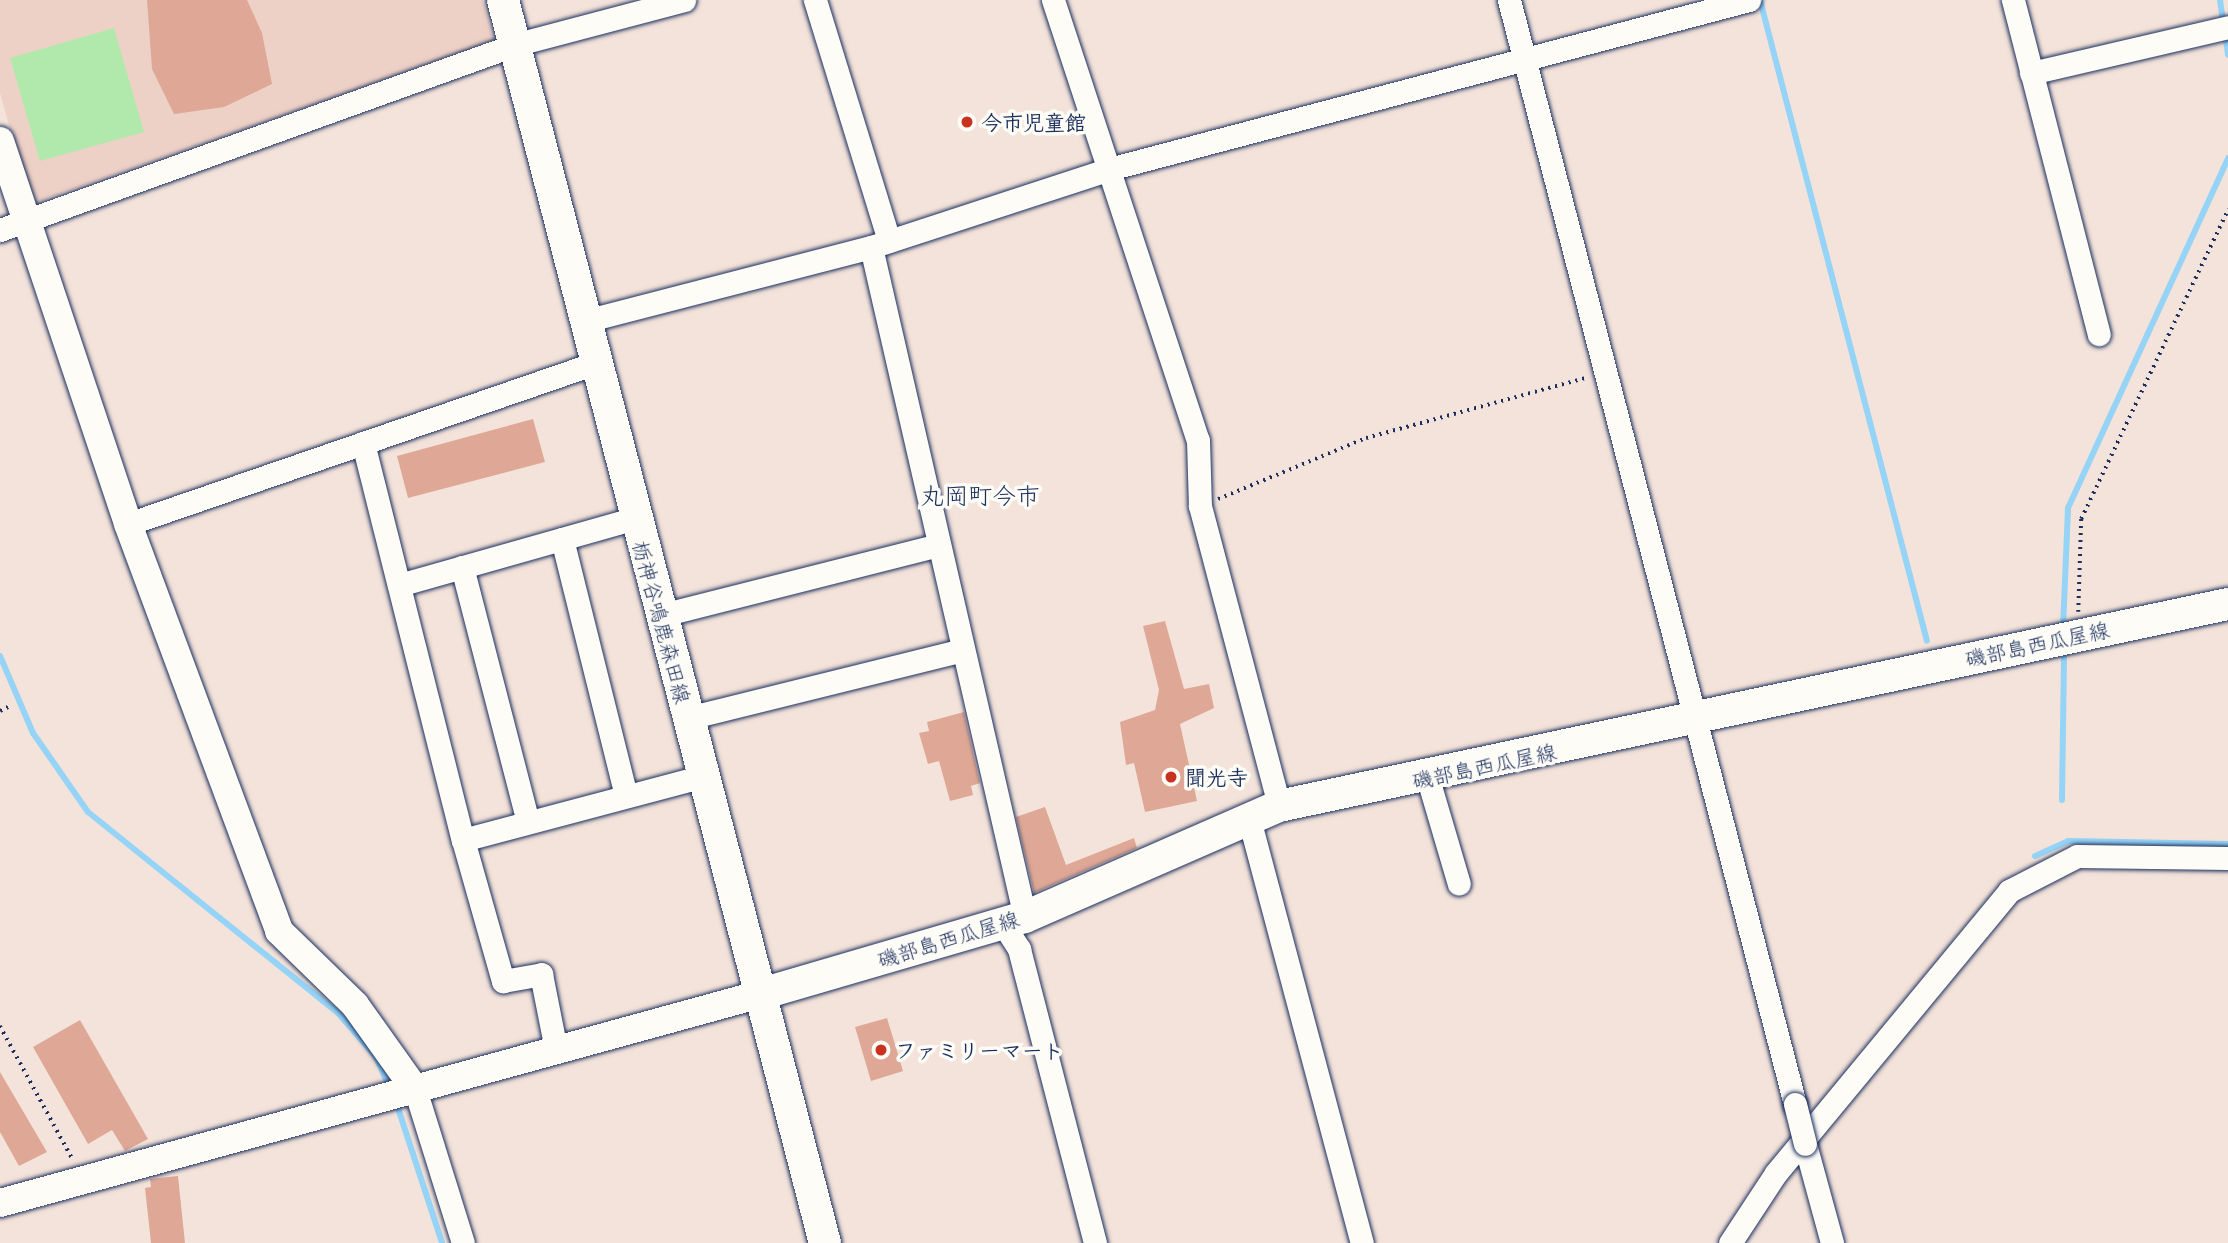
<!DOCTYPE html>
<meta charset="utf-8">
<style>
body{margin:0}
#map{position:relative;width:2228px;height:1243px;overflow:hidden;background:#f4e3da;font-family:Mali,"Klee One",sans-serif}
div>[style]{position:absolute}
.built>*{inset:0;background:#eed1c6}
.green>*{inset:0;background:#b1e9ac}
.stream>*{height:6px;margin:-3px;padding:0 3px;transform-origin:3px;border-radius:3px;background:#96d4f7}
.building>*{inset:0;background:#dfa896}
.path>*{height:3.5px;margin-top:-1.75px;transform-origin:0;background:repeating-linear-gradient(90deg,#1b2f5e 0 2px,transparent 0 7px)}
.roads{filter:drop-shadow(0 0 2px #1b2f5e) drop-shadow(0 0 2px #1b2f5e)}
.minor>*{height:23px;margin:-11.5px;padding:0 11.5px;transform-origin:11.5px;border-radius:11.5px;background:#fdfcf7}
.tertiary>*{height:28px;margin:-14px;padding:0 14px;transform-origin:14px;border-radius:14px;background:#fdfcf7}
.secondary>*{height:32px;margin:-16px;padding:0 16px;transform-origin:16px;border-radius:16px;background:#fdfcf7}
.bridges{filter:drop-shadow(0 0 2px #1b2f5e) drop-shadow(0 0 2px #1b2f5e)}
.minor-bridge>*{height:23px;margin:-11.5px;padding:0 11.5px;transform-origin:11.5px;border-radius:11.5px;background:#fdfcf7}
.dots>*{width:19px;height:19px;translate:-50% -50%;box-sizing:border-box;border:4px solid #fdfcf7;border-radius:50%}
span{translate:-50% -50%;white-space:nowrap;text-align:center;line-height:1.15;-webkit-text-stroke:7px #fdfcf7;paint-order:stroke}
.poi-label{font-size:21px;color:#1b2f5e;font-weight:700}
.left{translate:0 -50%;text-align:left}
.street-label{font-size:21px;color:#1b2f5e}
.quarter-label{font-size:24px;color:#1b2f5e}
</style>
<div id="map">
<div class="built">
<div style="clip-path:polygon(0 0,483px 0,494px 40px,31px 204px,0 93px)"></div>
</div>
<div class="green">
<div style="clip-path:polygon(114px 28px,144px 132px,40px 161px,10px 58px)"></div>
</div>
<div class="stream">
<div style="left:1760px;top:0;width:662px;rotate:75.4deg"></div>
<div style="left:2220px;top:0;width:22px;rotate:82deg"></div>
<div style="left:2225px;top:33px;width:22px;rotate:82deg"></div>
<div style="left:2063px;top:628px;width:120px;rotate:-87.6deg"></div>
<div style="left:2068px;top:508px;width:385px;rotate:-65.4deg"></div>
<div style="left:0;top:656px;width:84px;rotate:66.8deg"></div>
<div style="left:33px;top:733px;width:96px;rotate:55.2deg"></div>
<div style="left:88px;top:812px;width:321px;rotate:38.8deg"></div>
<div style="left:338px;top:1013px;width:58px;rotate:49.2deg"></div>
<div style="left:376px;top:1057px;width:35px;rotate:66deg"></div>
<div style="left:2062px;top:800px;width:151px;rotate:-89.2deg"></div>
<div style="left:2035px;top:856px;width:36px;rotate:-24deg"></div>
<div style="left:2068px;top:841px;width:160px;rotate:1.1deg"></div>
<div style="left:396px;top:1102px;width:148px;rotate:71.9deg"></div>
</div>
<div class="building">
<div style="clip-path:polygon(147px 0,247px 0,262px 33px,272px 84px,224px 107px,174px 114px,152px 69px)"></div>
<div style="clip-path:polygon(533px 419px,545px 462px,408px 498px,397px 456px)"></div>
<div style="clip-path:polygon(1165px 621px,1184px 689px,1209px 684px,1214px 708px,1180px 724px,1197px 801px,1145px 812px,1134px 763px,1126px 765px,1120px 722px,1155px 710px,1159px 690px,1143px 626px)"></div>
<div style="clip-path:polygon(964px 712px,980px 783px,971px 786px,973px 795px,950px 801px,939px 761px,928px 764px,919px 733px,929px 731px,927px 722px)"></div>
<div style="clip-path:polygon(1045px 807px,1066px 865px,1134px 838px,1137px 848px,1034px 893px,1016px 817px)"></div>
<div style="clip-path:polygon(887px 1018px,903px 1071px,871px 1081px,855px 1027px)"></div>
<div style="clip-path:polygon(80px 1020px,148px 1139px,125px 1151px,112px 1130px,88px 1144px,33px 1047px)"></div>
<div style="clip-path:polygon(0 1072px,47px 1152px,19px 1166px,0 1132px)"></div>
<div style="clip-path:polygon(178px 1176px,185px 1243px,151px 1243px,145px 1188px,151px 1187px,150px 1179px)"></div>
</div>
<div class="path">
<div style="left:1218px;top:499px;width:160px;rotate:-22.4deg"></div>
<div style="left:1366px;top:438px;width:228px;rotate:-15.3deg"></div>
<div style="left:2078px;top:612px;width:93px;rotate:-88.2deg"></div>
<div style="left:2081px;top:519px;width:343px;rotate:-64.6deg"></div>
<div style="left:0;top:711px;width:9px;rotate:-27deg"></div>
<div style="left:0;top:1026px;width:153px;rotate:61.4deg"></div>
</div>
<div class="roads">
<div class="minor">
<div style="left:815px;top:0;width:252px;rotate:72.9deg"></div>
<div style="left:1053px;top:0;width:463px;rotate:71.8deg"></div>
<div style="left:1198px;top:440px;width:66px;rotate:88.3deg"></div>
<div style="left:1200px;top:506px;width:310px;rotate:75.2deg"></div>
<div style="left:1509px;top:0;width:1140px;rotate:75.48deg"></div>
<div style="left:2013px;top:0;width:345px;rotate:75.6deg"></div>
<div style="left:2031px;top:73px;width:202px;rotate:-13.1deg"></div>
<div style="left:0;top:230px;width:546px;rotate:-19.79deg"></div>
<div style="left:514px;top:45px;width:176px;rotate:-14.8deg"></div>
<div style="left:871px;top:247px;width:687px;rotate:77.06deg"></div>
<div style="left:585px;top:321px;width:295px;rotate:-14.5deg"></div>
<div style="left:871px;top:247px;width:255px;rotate:-18.1deg"></div>
<div style="left:1113px;top:168px;width:658px;rotate:-14.8deg"></div>
<div style="left:363px;top:443px;width:409px;rotate:75.9deg"></div>
<div style="left:463px;top:840px;width:248px;rotate:-14.9deg"></div>
<div style="left:128px;top:524px;width:495px;rotate:-19deg"></div>
<div style="left:562px;top:539px;width:264px;rotate:76deg"></div>
<div style="left:462px;top:567px;width:263px;rotate:75.5deg"></div>
<div style="left:399px;top:585px;width:246px;rotate:-15.8deg"></div>
<div style="left:658px;top:616px;width:289px;rotate:-14.2deg"></div>
<div style="left:688px;top:718px;width:282px;rotate:-13.9deg"></div>
<div style="left:1428px;top:779px;width:109px;rotate:73.6deg"></div>
<div style="left:1248px;top:815px;width:443px;rotate:75.1deg"></div>
<div style="left:463px;top:840px;width:147px;rotate:74.2deg"></div>
<div style="left:503px;top:981px;width:39px;rotate:-10deg"></div>
<div style="left:541px;top:974px;width:72px;rotate:78.8deg"></div>
<div style="left:1003px;top:924px;width:30px;rotate:57deg"></div>
<div style="left:1019px;top:949px;width:304px;rotate:75.5deg"></div>
<div style="left:415px;top:1089px;width:161px;rotate:72.7deg"></div>
<div style="left:1805px;top:1144px;width:103px;rotate:74.7deg"></div>
<div style="left:1730px;top:1243px;width:84px;rotate:-56.7deg"></div>
<div style="left:1776px;top:1173px;width:366px;rotate:-50.4deg"></div>
<div style="left:2009px;top:891px;width:76px;rotate:-27.2deg"></div>
<div style="left:2077px;top:856px;width:151px;rotate:0.8deg"></div>
</div>
<div class="tertiary">
<div style="left:0;top:141px;width:404px;rotate:71.5deg"></div>
<div style="left:128px;top:524px;width:434px;rotate:69.6deg"></div>
<div style="left:279px;top:931px;width:106px;rotate:44.2deg"></div>
<div style="left:355px;top:1005px;width:103px;rotate:54.5deg"></div>
<div style="left:0;top:1203px;width:789px;rotate:-15.36deg"></div>
</div>
<div class="secondary">
<div style="left:503px;top:0;width:1284px;rotate:75.48deg"></div>
<div style="left:761px;top:994px;width:275px;rotate:-16.3deg"></div>
<div style="left:1025px;top:917px;width:277px;rotate:-23.6deg"></div>
<div style="left:1279px;top:806px;width:970px;rotate:-12.02deg"></div>
</div>
</div>
<div class="bridges">
<div class="minor-bridge">
<div style="left:1795px;top:1104px;width:41px;rotate:76deg"></div>
</div>
</div>
<div class="dots">
<div style="left:967px;top:122px;background:#c8321e"></div>
<div style="left:1171px;top:777px;background:#c8321e"></div>
<div style="left:881px;top:1050px;background:#c8321e"></div>
</div>
<div class="poi-label">
<span class="left" style="left:981px;top:122px">今市児童館</span>
<span class="left" style="left:1185px;top:777px">聞光寺</span>
<span class="left" style="left:895px;top:1050px">ファミリーマート</span>
</div>
<div class="street-label">
<span style="left:662px;top:622px;rotate:75deg">栃神谷鳴鹿森田線</span>
<span style="left:2037px;top:644px;rotate:-12deg">磯部島西瓜屋線</span>
<span style="left:1484px;top:766px;rotate:-12deg">磯部島西瓜屋線</span>
<span style="left:948px;top:939px;rotate:-17deg">磯部島西瓜屋線</span>
</div>
<div class="quarter-label">
<span style="left:980px;top:495px">丸岡町今市</span>
</div>
</div>
